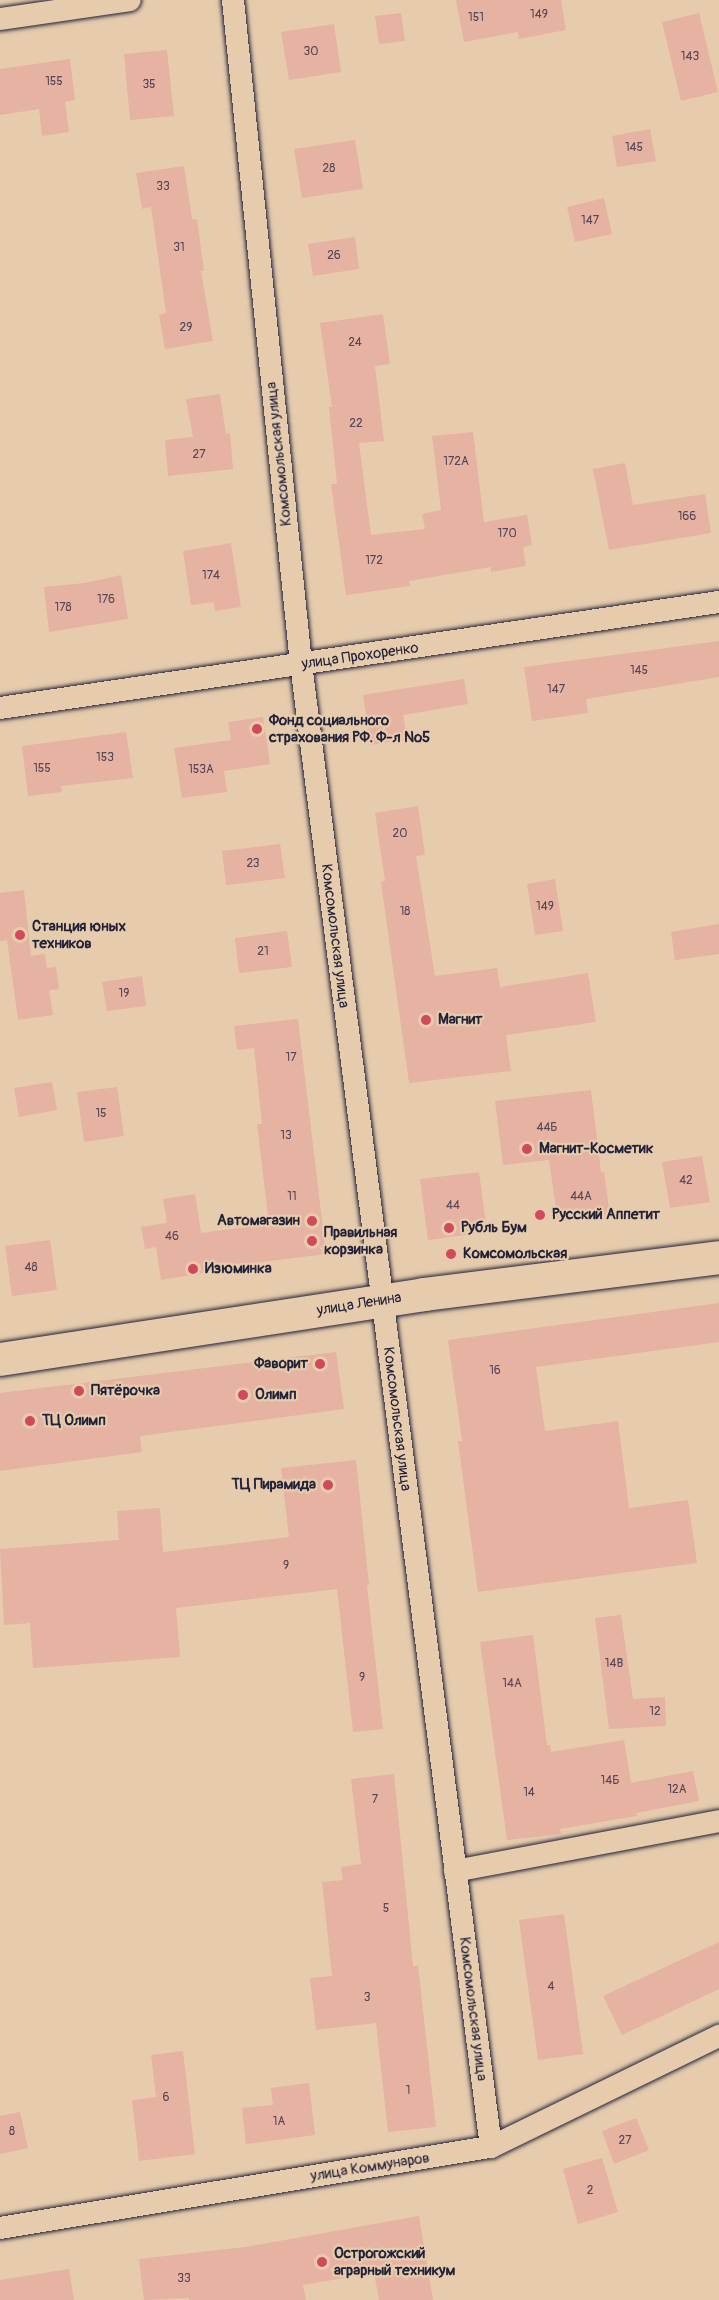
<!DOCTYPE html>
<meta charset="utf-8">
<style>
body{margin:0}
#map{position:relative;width:719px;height:2300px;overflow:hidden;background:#e6ccad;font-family:Pangolin,sans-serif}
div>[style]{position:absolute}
.building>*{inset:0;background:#e6b2a2}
.roads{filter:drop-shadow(0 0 2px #22223b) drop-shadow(0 0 2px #22223b)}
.minor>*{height:22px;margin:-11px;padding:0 11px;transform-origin:11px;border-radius:11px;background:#e6ccad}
.secondary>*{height:33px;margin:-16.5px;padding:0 16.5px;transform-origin:16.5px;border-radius:16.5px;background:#e6ccad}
.dots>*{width:16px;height:16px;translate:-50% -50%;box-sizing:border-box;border:3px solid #e6ccad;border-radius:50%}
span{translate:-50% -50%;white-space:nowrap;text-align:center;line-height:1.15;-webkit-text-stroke:4.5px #e6ccad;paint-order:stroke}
.number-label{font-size:12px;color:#534655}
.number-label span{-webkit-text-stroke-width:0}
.street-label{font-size:15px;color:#22223b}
.poi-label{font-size:15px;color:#22223b;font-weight:700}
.left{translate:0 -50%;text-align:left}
.right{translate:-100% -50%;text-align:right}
</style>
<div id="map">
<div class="building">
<div style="clip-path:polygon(456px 0,561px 0,566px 30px,519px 39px,518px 32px,464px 42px)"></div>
<div style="clip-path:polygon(401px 13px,405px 41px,379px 44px,375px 16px)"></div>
<div style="clip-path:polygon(699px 13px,718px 92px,681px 101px,662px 22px)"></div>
<div style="clip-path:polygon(334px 24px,341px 72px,289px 80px,281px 32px)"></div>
<div style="clip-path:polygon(167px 50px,174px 116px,130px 120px,124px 54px)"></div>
<div style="clip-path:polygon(70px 59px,75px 100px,65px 102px,69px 132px,42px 136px,39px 109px,0 115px,0 69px)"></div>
<div style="clip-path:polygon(650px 129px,656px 161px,617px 167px,612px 136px)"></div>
<div style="clip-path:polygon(355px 140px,363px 189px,302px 198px,294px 149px)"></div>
<div style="clip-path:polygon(184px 166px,192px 219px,197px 219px,204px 271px,201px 271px,213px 341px,165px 349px,159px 315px,166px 313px,151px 207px,142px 209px,136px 173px)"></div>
<div style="clip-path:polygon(604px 198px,612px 234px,575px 242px,567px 207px)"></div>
<div style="clip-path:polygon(355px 237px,359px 269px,313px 276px,308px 244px)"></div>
<div style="clip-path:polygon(383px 314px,390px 364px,375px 366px,384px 441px,359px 443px,371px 535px,425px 529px,422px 514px,441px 510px,432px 436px,473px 432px,484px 522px,527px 515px,532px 545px,523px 547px,526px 566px,491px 572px,491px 567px,409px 581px,410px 586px,346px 595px,331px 484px,337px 484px,329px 407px,332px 407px,320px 323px)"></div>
<div style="clip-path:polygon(220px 394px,226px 434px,230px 433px,233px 469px,168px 476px,165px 440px,193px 437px,186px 399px)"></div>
<div style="clip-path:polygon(625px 463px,633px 505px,705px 494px,711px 533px,609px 550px,593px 469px)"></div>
<div style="clip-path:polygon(231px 543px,241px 607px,215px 611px,214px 602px,191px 605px,183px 551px)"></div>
<div style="clip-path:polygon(121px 575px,128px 619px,49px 632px,44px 587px,85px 583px)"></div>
<div style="clip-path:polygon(719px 641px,719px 677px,586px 699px,588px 713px,532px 721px,524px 667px)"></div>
<div style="clip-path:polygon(464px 679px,468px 704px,403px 715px,407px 739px,371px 745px,363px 695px)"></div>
<div style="clip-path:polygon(263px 717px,270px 764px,224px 771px,227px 792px,182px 798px,174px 748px,231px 740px,228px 722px)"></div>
<div style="clip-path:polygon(126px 732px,133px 778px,61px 786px,62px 792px,28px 796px,22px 746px)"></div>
<div style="clip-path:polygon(418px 806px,425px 855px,416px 856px,435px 976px,497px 968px,500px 987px,588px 973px,596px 1022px,506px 1035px,511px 1071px,409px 1083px,381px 882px,385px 881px,375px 813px)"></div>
<div style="clip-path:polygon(280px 844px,285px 878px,226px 885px,222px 851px)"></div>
<div style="clip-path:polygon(555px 879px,563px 931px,535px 935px,527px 884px)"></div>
<div style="clip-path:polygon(24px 890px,31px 956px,45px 954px,47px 968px,56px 967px,59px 989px,49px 990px,53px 1015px,18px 1020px,7px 940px,0 941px,0 893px)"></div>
<div style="clip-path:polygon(719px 924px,719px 954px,675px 960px,671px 932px)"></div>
<div style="clip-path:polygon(287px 931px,292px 967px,239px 973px,235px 938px)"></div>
<div style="clip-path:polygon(142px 976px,146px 1006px,107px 1011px,102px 982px)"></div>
<div style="clip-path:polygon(298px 1019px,326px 1254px,207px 1269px,208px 1272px,161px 1280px,156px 1247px,145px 1249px,141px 1227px,167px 1223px,163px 1199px,195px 1194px,201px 1233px,269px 1224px,257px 1124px,262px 1124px,254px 1048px,237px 1050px,234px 1026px)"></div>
<div style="clip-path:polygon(52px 1082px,57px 1110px,19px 1117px,14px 1088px)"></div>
<div style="clip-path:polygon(117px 1087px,124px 1136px,84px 1142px,77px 1092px)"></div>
<div style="clip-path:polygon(591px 1090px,601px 1172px,604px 1172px,610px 1215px,558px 1222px,549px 1160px,503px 1165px,495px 1101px)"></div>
<div style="clip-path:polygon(702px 1156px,710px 1202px,670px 1208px,662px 1162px)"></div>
<div style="clip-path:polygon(479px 1172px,487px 1232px,428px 1240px,420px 1179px)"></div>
<div style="clip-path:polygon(50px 1240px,57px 1290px,12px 1296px,5px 1246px)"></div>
<div style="clip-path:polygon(719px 1303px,719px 1342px,536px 1367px,545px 1431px,618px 1421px,629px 1508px,688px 1500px,697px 1563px,478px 1592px,458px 1441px,462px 1441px,448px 1340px)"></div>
<div style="clip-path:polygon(336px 1352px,344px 1409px,140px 1436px,142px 1452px,0 1471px,0 1393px)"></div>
<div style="clip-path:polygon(356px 1460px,369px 1585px,367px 1585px,383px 1729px,353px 1732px,337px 1589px,176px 1608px,180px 1657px,33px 1668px,30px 1623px,4px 1625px,0 1549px,119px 1540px,117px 1511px,160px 1508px,163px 1552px,289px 1537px,281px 1468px)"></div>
<div style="clip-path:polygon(621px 1615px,633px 1699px,665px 1697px,666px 1726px,609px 1729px,595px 1618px)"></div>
<div style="clip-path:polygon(533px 1635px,547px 1745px,550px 1745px,551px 1752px,624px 1740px,631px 1783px,693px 1771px,699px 1801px,636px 1813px,637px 1816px,560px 1829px,561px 1834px,507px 1840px,480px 1642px)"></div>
<div style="clip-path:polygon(394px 1774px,413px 1966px,418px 1966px,436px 2127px,388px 2132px,376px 2023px,316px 2030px,310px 1978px,332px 1976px,322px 1882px,343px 1880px,341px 1867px,361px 1864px,351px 1779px)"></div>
<div style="clip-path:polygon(564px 1914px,583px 2054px,538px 2060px,519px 1920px)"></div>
<div style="clip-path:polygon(719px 1942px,719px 1989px,622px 2035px,603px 1996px)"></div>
<div style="clip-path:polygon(183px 2051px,195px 2154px,139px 2161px,132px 2100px,156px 2097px,151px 2055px)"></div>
<div style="clip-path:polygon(309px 2083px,315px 2135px,246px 2144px,242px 2108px,273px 2105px,271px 2088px)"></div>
<div style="clip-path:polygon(20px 2112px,28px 2148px,0 2154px,0 2116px)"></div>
<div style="clip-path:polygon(636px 2118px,649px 2150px,614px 2164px,602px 2131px)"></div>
<div style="clip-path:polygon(602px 2158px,618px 2212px,578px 2224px,563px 2169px)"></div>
<div style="clip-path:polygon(419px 2216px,433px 2300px,379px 2300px,374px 2273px,303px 2285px,306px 2300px,189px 2300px,189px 2298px,144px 2300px,139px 2259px,245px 2247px)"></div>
<div style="clip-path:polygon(69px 2269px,74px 2300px,0 2300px,0 2280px)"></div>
</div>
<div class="roads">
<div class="minor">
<div style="left:233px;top:0;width:667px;rotate:84.15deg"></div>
<div style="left:301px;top:664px;width:1495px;rotate:82.7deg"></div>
<div style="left:0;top:19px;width:131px;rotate:-8.3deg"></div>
<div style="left:0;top:708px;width:727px;rotate:-8.39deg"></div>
<div style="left:455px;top:1871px;width:269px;rotate:-10.7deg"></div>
<div style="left:0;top:2228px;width:498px;rotate:-9.4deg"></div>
<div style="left:491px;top:2147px;width:254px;rotate:-26deg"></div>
</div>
<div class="secondary">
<div style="left:0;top:1359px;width:428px;rotate:-8.7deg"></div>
<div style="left:423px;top:1294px;width:298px;rotate:-7.1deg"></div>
</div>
</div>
<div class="dots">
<div style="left:257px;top:729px;background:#d1495b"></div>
<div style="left:20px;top:935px;background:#d1495b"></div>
<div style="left:426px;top:1020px;background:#d1495b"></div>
<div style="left:527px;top:1149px;background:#d1495b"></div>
<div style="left:540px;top:1215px;background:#d1495b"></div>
<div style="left:312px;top:1221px;background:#d1495b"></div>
<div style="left:449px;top:1228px;background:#d1495b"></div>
<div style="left:312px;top:1241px;background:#d1495b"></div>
<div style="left:451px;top:1254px;background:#d1495b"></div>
<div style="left:193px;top:1269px;background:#d1495b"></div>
<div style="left:320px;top:1364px;background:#d1495b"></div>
<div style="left:79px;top:1391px;background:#d1495b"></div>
<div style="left:243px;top:1395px;background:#d1495b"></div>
<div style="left:30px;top:1421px;background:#d1495b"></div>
<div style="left:328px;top:1485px;background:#d1495b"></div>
<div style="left:322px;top:2262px;background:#d1495b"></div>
</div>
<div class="number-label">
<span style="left:539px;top:15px">149</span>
<span style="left:476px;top:18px">151</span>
<span style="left:311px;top:52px">30</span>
<span style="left:690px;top:57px">143</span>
<span style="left:54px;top:82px">155</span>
<span style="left:149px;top:85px">35</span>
<span style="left:634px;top:148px">145</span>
<span style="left:329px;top:169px">28</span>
<span style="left:163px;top:187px">33</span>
<span style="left:590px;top:221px">147</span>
<span style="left:179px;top:248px">31</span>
<span style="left:334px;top:256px">26</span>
<span style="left:186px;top:328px">29</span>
<span style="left:355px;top:343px">24</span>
<span style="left:356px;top:424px">22</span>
<span style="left:199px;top:455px">27</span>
<span style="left:456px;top:462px">172А</span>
<span style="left:687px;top:517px">166</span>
<span style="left:507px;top:534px">170</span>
<span style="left:374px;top:561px">172</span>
<span style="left:211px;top:576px">174</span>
<span style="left:106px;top:600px">176</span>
<span style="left:63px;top:608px">178</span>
<span style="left:639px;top:671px">145</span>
<span style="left:556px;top:690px">147</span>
<span style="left:105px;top:758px">153</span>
<span style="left:42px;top:769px">155</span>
<span style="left:201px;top:770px">153А</span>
<span style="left:400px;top:834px">20</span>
<span style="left:253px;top:864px">23</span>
<span style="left:545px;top:907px">149</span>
<span style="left:405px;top:912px">18</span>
<span style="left:263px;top:952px">21</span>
<span style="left:124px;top:994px">19</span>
<span style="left:291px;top:1058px">17</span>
<span style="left:101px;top:1114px">15</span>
<span style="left:547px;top:1128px">44Б</span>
<span style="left:286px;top:1136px">13</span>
<span style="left:686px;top:1181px">42</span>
<span style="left:292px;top:1197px">11</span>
<span style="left:581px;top:1197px">44А</span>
<span style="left:453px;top:1206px">44</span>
<span style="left:172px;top:1237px">46</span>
<span style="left:31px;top:1268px">48</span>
<span style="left:495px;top:1371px">16</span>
<span style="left:286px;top:1566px">9</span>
<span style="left:614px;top:1664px">14В</span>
<span style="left:362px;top:1678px">9</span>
<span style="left:512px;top:1684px">14А</span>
<span style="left:655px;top:1712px">12</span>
<span style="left:610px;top:1781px">14Б</span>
<span style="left:677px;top:1790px">12А</span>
<span style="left:529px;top:1793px">14</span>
<span style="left:375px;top:1800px">7</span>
<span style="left:386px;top:1909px">5</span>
<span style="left:551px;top:1987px">4</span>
<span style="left:367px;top:1998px">3</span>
<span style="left:408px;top:2091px">1</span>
<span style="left:166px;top:2098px">6</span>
<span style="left:279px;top:2122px">1А</span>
<span style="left:12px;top:2132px">8</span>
<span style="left:625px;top:2141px">27</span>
<span style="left:590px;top:2191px">2</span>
<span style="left:184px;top:2279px">33</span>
</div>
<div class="street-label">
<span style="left:279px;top:454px;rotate:-96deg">Комсомольская улица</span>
<span style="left:360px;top:656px;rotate:-8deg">улица Прохоренко</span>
<span style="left:335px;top:936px;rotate:83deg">Комсомольская улица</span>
<span style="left:359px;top:1304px;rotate:-9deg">улица Ленина</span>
<span style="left:397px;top:1419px;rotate:83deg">Комсомольская улица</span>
<span style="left:473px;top:2009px;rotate:83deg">Комсомольская улица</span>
<span style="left:370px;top:2167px;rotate:-9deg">улица Коммунаров</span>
</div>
<div class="poi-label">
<span class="left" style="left:269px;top:729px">Фонд социального<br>страхования РФ. Ф-л №5</span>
<span class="left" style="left:32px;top:935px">Станция юных<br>техников</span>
<span class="left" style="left:438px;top:1020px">Магнит</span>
<span class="left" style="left:539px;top:1149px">Магнит-Косметик</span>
<span class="left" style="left:552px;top:1215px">Русский Аппетит</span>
<span class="right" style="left:300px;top:1221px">Автомагазин</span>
<span class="left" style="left:461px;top:1228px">Рубль Бум</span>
<span class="left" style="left:324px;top:1241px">Правильная<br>корзинка</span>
<span class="left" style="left:463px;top:1254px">Комсомольская</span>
<span class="left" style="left:205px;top:1269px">Изюминка</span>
<span class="right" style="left:308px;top:1364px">Фаворит</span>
<span class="left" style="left:91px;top:1391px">Пятёрочка</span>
<span class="left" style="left:255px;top:1395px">Олимп</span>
<span class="left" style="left:42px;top:1421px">ТЦ Олимп</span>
<span class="right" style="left:316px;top:1485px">ТЦ Пирамида</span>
<span class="left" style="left:334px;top:2262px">Острогожский<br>аграрный техникум</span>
</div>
</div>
